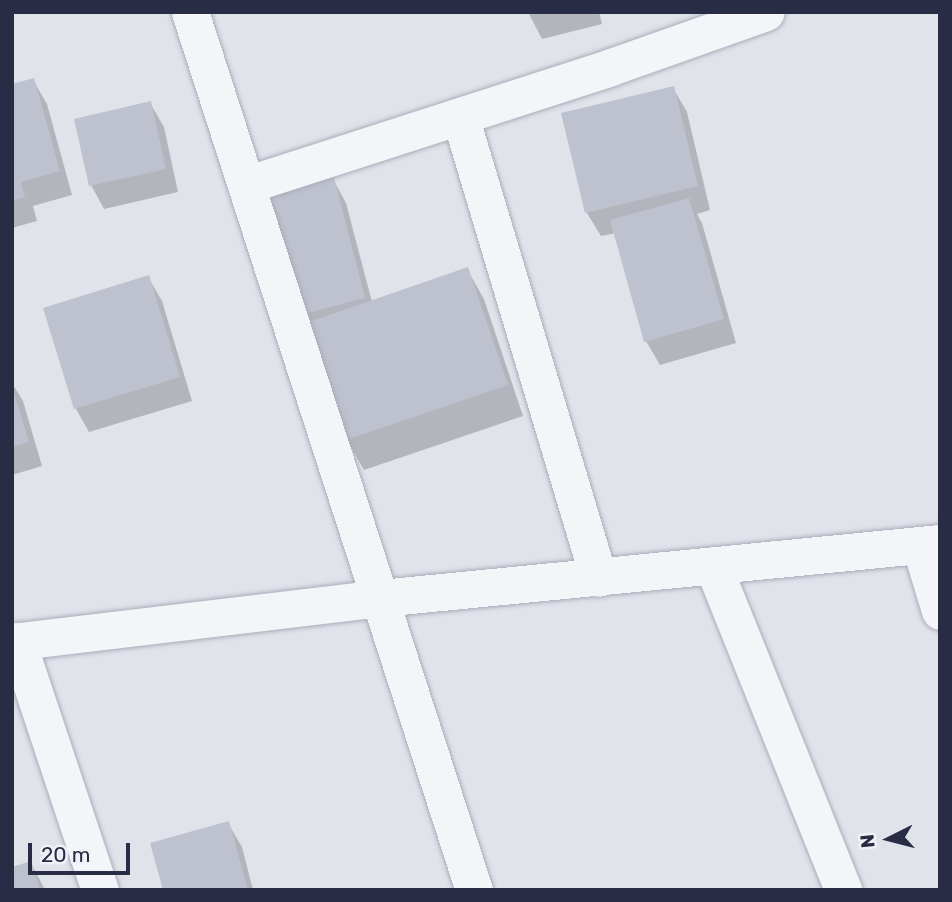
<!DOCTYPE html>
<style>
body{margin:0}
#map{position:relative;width:952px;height:902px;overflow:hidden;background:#e1e3eb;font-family:Rubik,sans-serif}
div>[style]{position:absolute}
.shadow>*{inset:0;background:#0003}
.building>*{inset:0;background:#bec1ce}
.roads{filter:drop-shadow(0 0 2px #aaacb9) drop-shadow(0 0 2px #aaacb9)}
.minor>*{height:37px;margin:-18.5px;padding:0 18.5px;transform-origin:18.5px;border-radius:18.5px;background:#f4f5f9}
span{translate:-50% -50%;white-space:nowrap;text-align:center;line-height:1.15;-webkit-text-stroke:5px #f1f2f8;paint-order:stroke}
.frame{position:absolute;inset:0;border:14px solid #282c44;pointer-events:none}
.north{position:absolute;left:854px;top:804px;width:70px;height:70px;-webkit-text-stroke:5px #f1f2f8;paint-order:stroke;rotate:264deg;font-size:19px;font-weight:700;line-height:28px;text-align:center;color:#282c44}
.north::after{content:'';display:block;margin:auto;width:24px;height:32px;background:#282c44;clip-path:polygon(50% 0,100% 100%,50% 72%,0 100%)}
.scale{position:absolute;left:28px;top:843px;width:102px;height:32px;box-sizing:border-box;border:4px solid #282c44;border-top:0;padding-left:9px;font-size:21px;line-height:24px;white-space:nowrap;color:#282c44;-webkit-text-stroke:5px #f1f2f8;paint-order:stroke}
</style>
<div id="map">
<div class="shadow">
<div style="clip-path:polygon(528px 12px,599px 12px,602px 24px,542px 39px)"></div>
<div style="clip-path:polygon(33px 80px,47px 104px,72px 195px,33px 206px,37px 221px,12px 228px,12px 86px)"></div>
<div style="clip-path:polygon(673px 88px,687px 112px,710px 210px,697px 214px,702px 223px,736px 343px,660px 365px,646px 341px,616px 233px,601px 236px,587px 213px,563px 114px)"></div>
<div style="clip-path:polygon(150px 103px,164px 127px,178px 192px,104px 209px,91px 185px)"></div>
<div style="clip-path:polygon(333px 179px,346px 203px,372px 302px,467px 269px,484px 299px,523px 416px,364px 470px,347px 440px,302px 315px)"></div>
<div style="clip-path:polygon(148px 277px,162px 301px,192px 401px,89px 432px,76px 409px,45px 309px)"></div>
<div style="clip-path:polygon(12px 383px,23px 401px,42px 466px,12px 475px)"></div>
<div style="clip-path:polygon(228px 823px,242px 847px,253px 890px,165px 890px)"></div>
<div style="clip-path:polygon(31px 863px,45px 890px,12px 890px)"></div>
</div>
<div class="building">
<div style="clip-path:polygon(34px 78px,60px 171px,21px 182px,25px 197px,12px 201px,12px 84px)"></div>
<div style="clip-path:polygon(674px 86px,698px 186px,585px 213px,561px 113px)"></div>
<div style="clip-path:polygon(151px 101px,166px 169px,89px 186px,74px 119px)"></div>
<div style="clip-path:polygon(334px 177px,365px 298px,300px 315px,268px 194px)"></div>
<div style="clip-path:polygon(689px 198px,724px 319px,644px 342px,610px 220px)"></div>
<div style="clip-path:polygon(468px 267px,508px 385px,346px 440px,306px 323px)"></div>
<div style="clip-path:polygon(149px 275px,180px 377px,74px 409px,43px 308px)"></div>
<div style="clip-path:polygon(12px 387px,29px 442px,12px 447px)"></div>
<div style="clip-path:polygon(229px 821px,248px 890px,163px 890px,150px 843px)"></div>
<div style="clip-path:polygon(31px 861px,40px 890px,12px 890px,12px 867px)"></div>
</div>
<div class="roads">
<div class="minor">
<div style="left:190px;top:12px;width:923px;rotate:72.08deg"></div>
<div style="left:460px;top:116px;width:482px;rotate:73.3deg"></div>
<div style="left:246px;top:185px;width:384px;rotate:-17.9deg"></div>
<div style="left:611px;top:67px;width:164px;rotate:-19.5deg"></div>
<div style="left:920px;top:545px;width:69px;rotate:73.1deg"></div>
<div style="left:713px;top:566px;width:349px;rotate:68.1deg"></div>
<div style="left:17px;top:641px;width:262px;rotate:71.6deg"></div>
<div style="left:12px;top:642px;width:371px;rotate:-6.8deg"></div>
<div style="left:380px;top:598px;width:563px;rotate:-5.61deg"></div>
</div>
</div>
<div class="frame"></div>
<div class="north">N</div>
<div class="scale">20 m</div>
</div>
